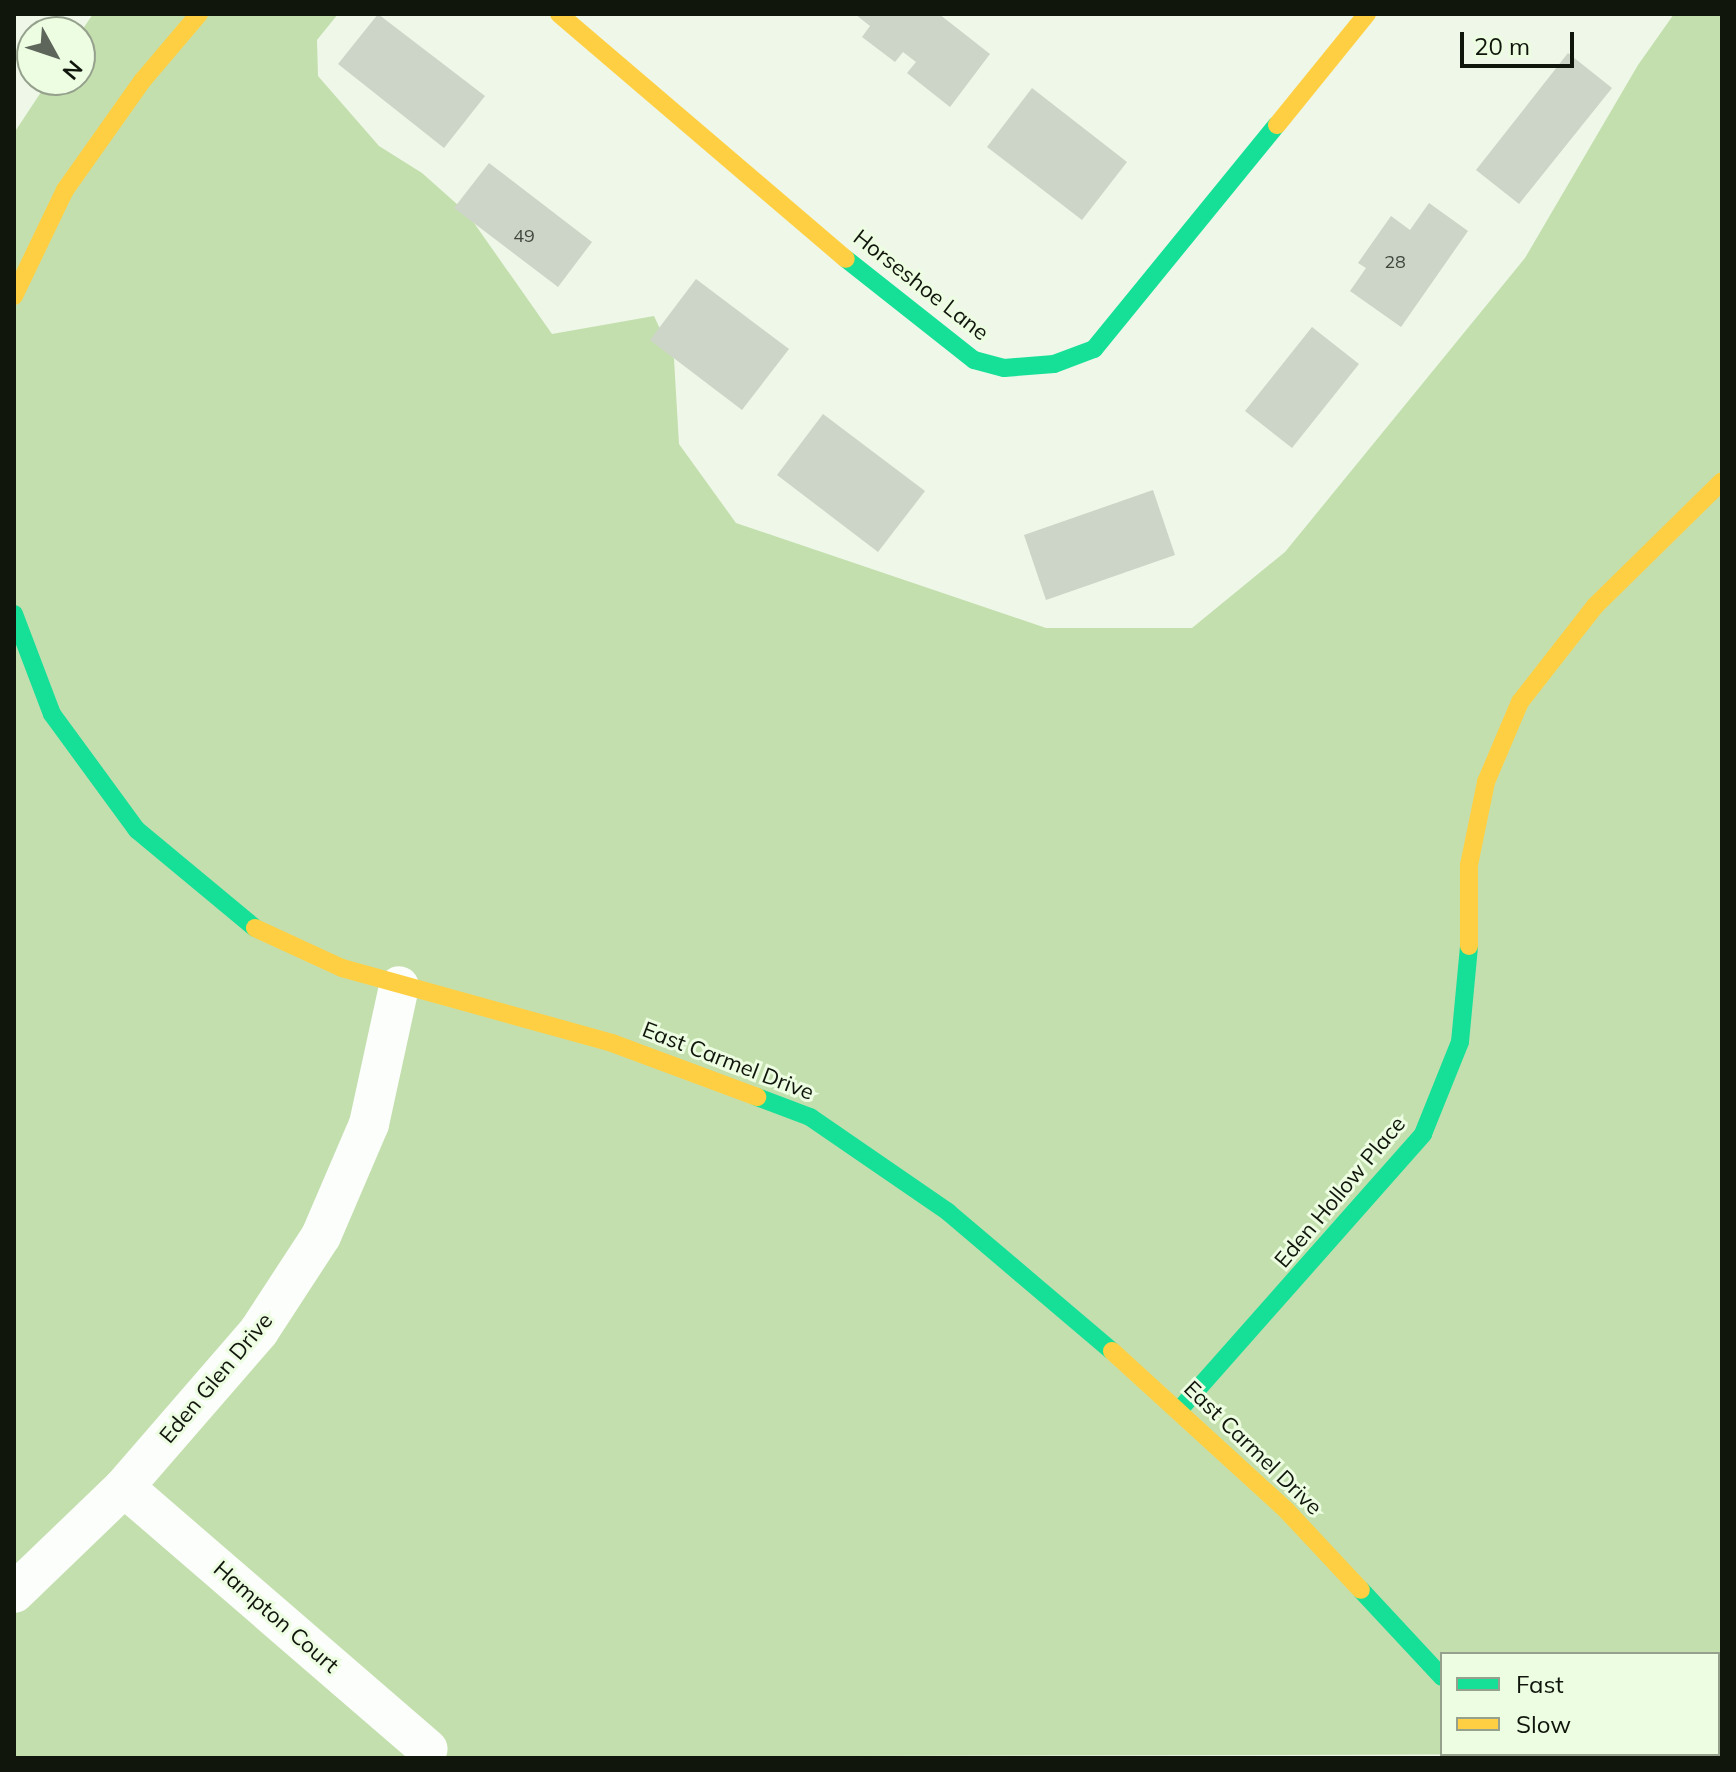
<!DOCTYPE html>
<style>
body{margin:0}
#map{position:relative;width:1736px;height:1772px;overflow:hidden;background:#eef7e8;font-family:Mulish,sans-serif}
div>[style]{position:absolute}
.forest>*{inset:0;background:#c4dfae}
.building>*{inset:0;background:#cdd4c8}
.street>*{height:40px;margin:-20px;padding:0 20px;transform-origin:20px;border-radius:20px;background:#fcfefc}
.fast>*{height:18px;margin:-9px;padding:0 9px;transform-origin:9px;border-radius:9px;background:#16e098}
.slow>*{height:18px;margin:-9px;padding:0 9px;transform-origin:9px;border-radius:9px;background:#ffcf43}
.jam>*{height:18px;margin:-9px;padding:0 9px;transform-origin:9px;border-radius:9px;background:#f24e42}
span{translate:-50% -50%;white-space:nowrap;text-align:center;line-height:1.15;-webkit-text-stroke:6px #edfde2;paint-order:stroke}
.number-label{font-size:18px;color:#40463c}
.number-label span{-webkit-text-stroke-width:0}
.street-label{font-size:22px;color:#11160d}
.frame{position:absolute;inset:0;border:16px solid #11160d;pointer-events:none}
.legend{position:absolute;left:1440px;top:1652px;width:280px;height:104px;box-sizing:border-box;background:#edfde2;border:2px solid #95a18d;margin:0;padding:10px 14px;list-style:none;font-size:24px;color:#11160d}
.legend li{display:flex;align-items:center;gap:16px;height:40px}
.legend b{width:40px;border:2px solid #95a18d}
.north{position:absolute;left:16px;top:16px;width:80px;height:80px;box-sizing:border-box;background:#edfde2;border:2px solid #95a18d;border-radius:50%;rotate:130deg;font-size:22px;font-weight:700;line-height:32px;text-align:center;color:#11160d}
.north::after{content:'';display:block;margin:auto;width:28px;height:36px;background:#5e655a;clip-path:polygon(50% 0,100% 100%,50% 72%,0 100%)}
.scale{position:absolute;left:1460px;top:32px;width:114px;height:36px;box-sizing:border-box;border:4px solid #11160d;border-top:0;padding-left:10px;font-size:24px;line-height:28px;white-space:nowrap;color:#11160d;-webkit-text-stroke:6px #edfde2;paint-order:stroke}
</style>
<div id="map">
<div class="forest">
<div style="clip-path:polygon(93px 14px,338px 14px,317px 40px,318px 76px,379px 146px,422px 173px,467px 213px,552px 334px,654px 316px,674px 359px,679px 444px,736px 523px,1046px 628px,1192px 628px,1285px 552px,1525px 258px,1638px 65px,1674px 14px,1722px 14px,1722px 1714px,1718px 1717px,1718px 1654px,1442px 1654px,1442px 1754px,1678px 1754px,14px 1758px,14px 133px,49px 80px,80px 80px,80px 33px)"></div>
</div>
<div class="building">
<div style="clip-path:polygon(378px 14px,485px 96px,444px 148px,338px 64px)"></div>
<div style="clip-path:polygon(855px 14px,939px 14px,990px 54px,950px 107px,907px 73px,916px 62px,903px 52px,895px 62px,862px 37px,870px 26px)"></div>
<div style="clip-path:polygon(1568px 53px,1612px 88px,1519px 204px,1476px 170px)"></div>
<div style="clip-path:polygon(1032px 88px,1127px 162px,1082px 220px,987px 147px)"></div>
<div style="clip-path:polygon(489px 163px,592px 242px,558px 287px,454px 208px)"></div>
<div style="clip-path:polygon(1429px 203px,1468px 231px,1401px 327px,1350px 291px,1366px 268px,1358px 263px,1391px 216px,1410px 230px)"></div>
<div style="clip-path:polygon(696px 279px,789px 349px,742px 410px,650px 340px)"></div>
<div style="clip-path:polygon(1312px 327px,1359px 364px,1292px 448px,1245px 411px)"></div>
<div style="clip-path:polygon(823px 414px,925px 491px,878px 552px,777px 475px)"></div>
<div style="clip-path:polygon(1153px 490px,1175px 555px,1046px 600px,1024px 535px)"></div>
</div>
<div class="street">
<div style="left:124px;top:1487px;width:401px;rotate:40.8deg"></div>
<div style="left:14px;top:1593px;width:153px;rotate:-43.9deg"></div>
<div style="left:124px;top:1487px;width:206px;rotate:-49.1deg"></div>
<div style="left:259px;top:1331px;width:113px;rotate:-56.9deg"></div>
<div style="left:321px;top:1236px;width:122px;rotate:-66.8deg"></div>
<div style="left:369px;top:1124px;width:141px;rotate:-77.7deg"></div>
</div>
<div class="fast">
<div style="left:846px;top:259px;width:163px;rotate:38.3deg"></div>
<div style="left:974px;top:360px;width:31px;rotate:15deg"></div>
<div style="left:1004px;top:368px;width:50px;rotate:-4.6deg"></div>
<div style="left:1054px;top:364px;width:43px;rotate:-20.6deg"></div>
<div style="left:1094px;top:349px;width:289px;rotate:-50.8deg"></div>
<div style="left:14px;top:614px;width:107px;rotate:69.2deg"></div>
<div style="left:52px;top:714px;width:144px;rotate:53.8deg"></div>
<div style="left:137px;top:830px;width:153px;rotate:39.7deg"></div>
<div style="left:757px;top:1097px;width:57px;rotate:20.7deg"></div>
<div style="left:810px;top:1117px;width:168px;rotate:34.5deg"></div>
<div style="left:948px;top:1212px;width:215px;rotate:40.3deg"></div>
<div style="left:1180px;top:1409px;width:367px;rotate:-48.5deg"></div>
<div style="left:1423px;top:1134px;width:99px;rotate:-68.1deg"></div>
<div style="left:1460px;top:1042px;width:96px;rotate:-84.6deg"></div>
<div style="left:1361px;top:1590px;width:119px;rotate:47deg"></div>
</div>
<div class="slow">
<div style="left:559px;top:14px;width:377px;rotate:40.5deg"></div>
<div style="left:1277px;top:125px;width:143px;rotate:-51deg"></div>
<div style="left:14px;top:296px;width:118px;rotate:-64.3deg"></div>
<div style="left:65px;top:190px;width:135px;rotate:-54.7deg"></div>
<div style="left:143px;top:80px;width:87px;rotate:-49.7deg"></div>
<div style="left:255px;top:928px;width:96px;rotate:24.7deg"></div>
<div style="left:342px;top:968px;width:280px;rotate:15.5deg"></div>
<div style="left:612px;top:1043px;width:155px;rotate:20.4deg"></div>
<div style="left:1469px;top:946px;width:81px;rotate:-90deg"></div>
<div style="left:1469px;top:865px;width:85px;rotate:-78.4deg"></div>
<div style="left:1486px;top:782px;width:87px;rotate:-67deg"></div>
<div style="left:1520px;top:702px;width:122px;rotate:-52deg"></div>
<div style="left:1595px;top:606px;width:178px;rotate:-44.5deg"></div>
<div style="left:1112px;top:1351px;width:237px;rotate:42.4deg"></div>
<div style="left:1287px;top:1511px;width:108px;rotate:46.9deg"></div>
</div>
<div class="jam">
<div style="left:1506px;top:1754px;width:5px;rotate:53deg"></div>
</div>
<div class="number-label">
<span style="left:524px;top:236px">49</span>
<span style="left:1395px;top:262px">28</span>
</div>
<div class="street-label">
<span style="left:921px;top:285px;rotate:38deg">Horseshoe Lane</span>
<span style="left:728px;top:1061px;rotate:21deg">East Carmel Drive</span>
<span style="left:1340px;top:1192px;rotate:-50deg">Eden Hollow Place</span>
<span style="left:216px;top:1378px;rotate:-50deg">Eden Glen Drive</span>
<span style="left:1253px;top:1448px;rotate:44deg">East Carmel Drive</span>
<span style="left:276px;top:1617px;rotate:41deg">Hampton Court</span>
</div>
<div class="frame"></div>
<ul class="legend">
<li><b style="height:10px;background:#16e098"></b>Fast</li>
<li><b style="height:10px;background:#ffcf43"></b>Slow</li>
</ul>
<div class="north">N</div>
<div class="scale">20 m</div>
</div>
